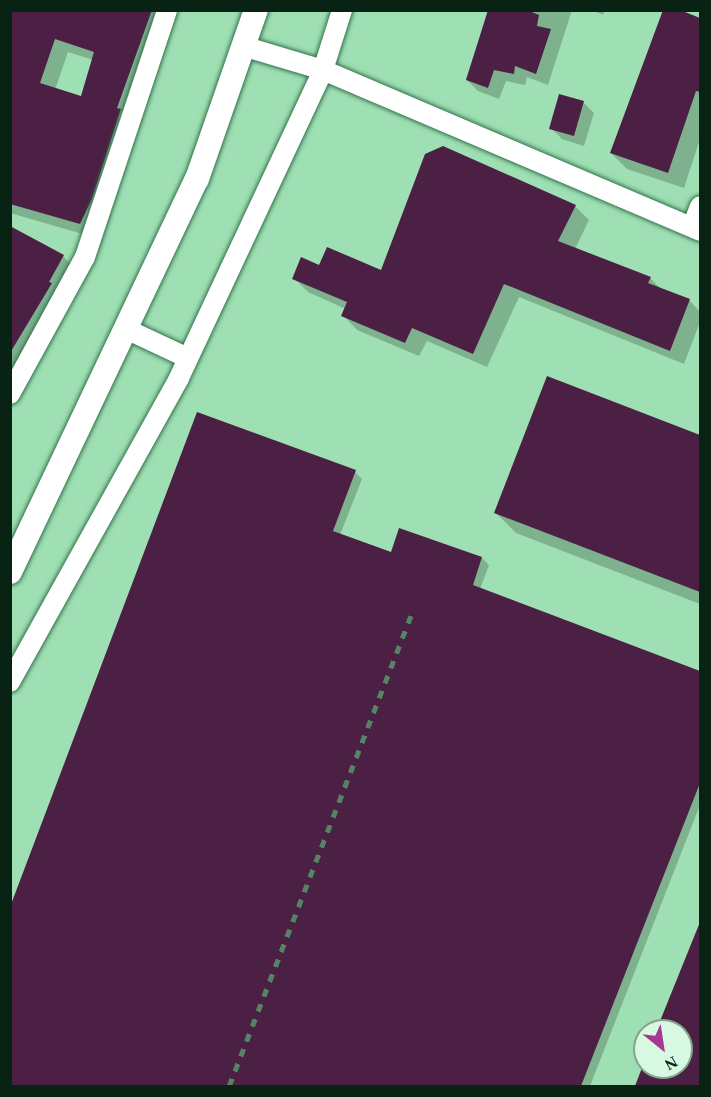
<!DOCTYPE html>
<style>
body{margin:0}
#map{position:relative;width:711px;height:1097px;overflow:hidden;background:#9edfb3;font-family:"Times New Roman",serif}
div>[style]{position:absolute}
.shadow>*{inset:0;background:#0003}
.building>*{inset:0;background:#4c2044}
.roads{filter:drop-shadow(0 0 2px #32724b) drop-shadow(0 0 2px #32724b)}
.minor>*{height:20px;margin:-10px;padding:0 10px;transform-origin:10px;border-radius:10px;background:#fff}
.tertiary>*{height:24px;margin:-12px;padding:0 12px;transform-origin:12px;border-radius:12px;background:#fff}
.rail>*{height:4.5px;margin-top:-2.25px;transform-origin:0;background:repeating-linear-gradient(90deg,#558465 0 8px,transparent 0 16px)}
span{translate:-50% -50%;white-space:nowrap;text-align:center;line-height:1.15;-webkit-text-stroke:6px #d7f8e1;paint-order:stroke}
.frame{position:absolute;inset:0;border:12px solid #082313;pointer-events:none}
.north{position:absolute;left:633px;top:1019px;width:60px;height:60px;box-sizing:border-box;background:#d7f8e1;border:2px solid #84a38f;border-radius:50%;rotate:150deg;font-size:16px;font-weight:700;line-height:24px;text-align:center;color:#082313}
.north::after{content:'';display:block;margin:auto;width:21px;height:27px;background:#a63795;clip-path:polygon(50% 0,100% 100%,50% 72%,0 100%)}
</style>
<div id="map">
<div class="shadow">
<div style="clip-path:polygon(evenodd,10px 10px,169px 10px,93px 237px,10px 213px,10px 10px,68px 52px,93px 60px,82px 98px,55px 90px,68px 52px)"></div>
<div style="clip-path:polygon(489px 10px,572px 10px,548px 85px,527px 77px,525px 85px,506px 81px,499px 99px,478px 91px,466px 79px)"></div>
<div style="clip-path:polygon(592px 10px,605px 10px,603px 15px)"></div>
<div style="clip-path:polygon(675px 10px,700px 20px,700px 139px,684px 188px,627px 169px,611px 153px)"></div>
<div style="clip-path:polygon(583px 102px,594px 113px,584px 146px,562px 139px,551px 128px)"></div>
<div style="clip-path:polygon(575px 206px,589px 220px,575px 249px,650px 278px,662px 290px,689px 300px,700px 312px,700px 322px,684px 364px,519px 297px,487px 367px,427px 341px,419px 356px,357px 330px,343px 315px,346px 309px,308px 292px,294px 278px,320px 267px,381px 272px)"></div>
<div style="clip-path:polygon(10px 228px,63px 256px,76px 270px,10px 408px)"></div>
<div style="clip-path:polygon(548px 378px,700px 436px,700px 604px,516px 533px,496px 513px)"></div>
<div style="clip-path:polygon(355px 472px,362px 479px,340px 535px,392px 554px,400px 530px,482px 558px,489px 565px,480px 589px,700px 673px,700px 805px,590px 1086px,10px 1086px,10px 912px)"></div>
<div style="clip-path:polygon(700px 924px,700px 1086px,638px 1086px,646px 1067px,681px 1067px,681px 1031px,660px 1031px)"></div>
</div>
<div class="building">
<div style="clip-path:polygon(evenodd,10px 10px,152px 10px,117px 108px,121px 109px,92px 199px,80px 224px,10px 204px,10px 10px,55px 39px,94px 52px,81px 96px,40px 83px,55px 39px)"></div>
<div style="clip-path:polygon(488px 10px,527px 10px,539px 15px,537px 26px,551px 29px,536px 74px,515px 66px,514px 74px,494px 70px,488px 88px,466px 80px)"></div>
<div style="clip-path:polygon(663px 10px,680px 10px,700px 18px,700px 92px,696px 91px,668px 173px,610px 153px)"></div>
<div style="clip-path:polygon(559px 94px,584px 101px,574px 136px,549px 129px)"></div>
<div style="clip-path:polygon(443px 146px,576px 205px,558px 241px,651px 277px,648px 283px,690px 299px,670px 351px,504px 284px,473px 354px,412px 328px,405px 343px,341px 316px,347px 302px,292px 279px,301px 257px,319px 265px,327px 247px,381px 270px,425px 154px)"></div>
<div style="clip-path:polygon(10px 226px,64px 255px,49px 282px,52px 283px,10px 353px)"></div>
<div style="clip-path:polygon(547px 376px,700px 435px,700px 592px,494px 513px)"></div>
<div style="clip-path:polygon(197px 412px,356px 470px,333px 531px,391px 552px,399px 528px,482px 557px,473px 585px,700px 671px,700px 783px,581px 1086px,10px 1086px,10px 907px)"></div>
<div style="clip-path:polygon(700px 922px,700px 1086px,635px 1086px,645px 1060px,645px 1067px,681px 1067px,681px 1031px,656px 1031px)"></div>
</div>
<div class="roads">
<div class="minor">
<div style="left:246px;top:47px;width:80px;rotate:16.6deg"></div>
<div style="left:323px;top:70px;width:410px;rotate:23.1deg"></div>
<div style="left:692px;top:227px;width:22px;rotate:-69deg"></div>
<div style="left:126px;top:329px;width:68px;rotate:25.1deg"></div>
<div style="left:10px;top:394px;width:156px;rotate:-61.3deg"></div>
<div style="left:85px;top:257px;width:260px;rotate:-71.6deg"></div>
<div style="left:10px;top:682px;width:348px;rotate:-60.9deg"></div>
<div style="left:179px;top:378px;width:340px;rotate:-64.9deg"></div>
<div style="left:323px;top:70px;width:63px;rotate:-72.4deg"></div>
</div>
<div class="tertiary">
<div style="left:10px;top:572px;width:435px;rotate:-64.6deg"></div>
<div style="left:197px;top:179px;width:179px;rotate:-70.8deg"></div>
</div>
</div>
<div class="rail">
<div style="left:229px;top:1086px;width:505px;rotate:-68.87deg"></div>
</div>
<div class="frame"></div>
<div class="north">N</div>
</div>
